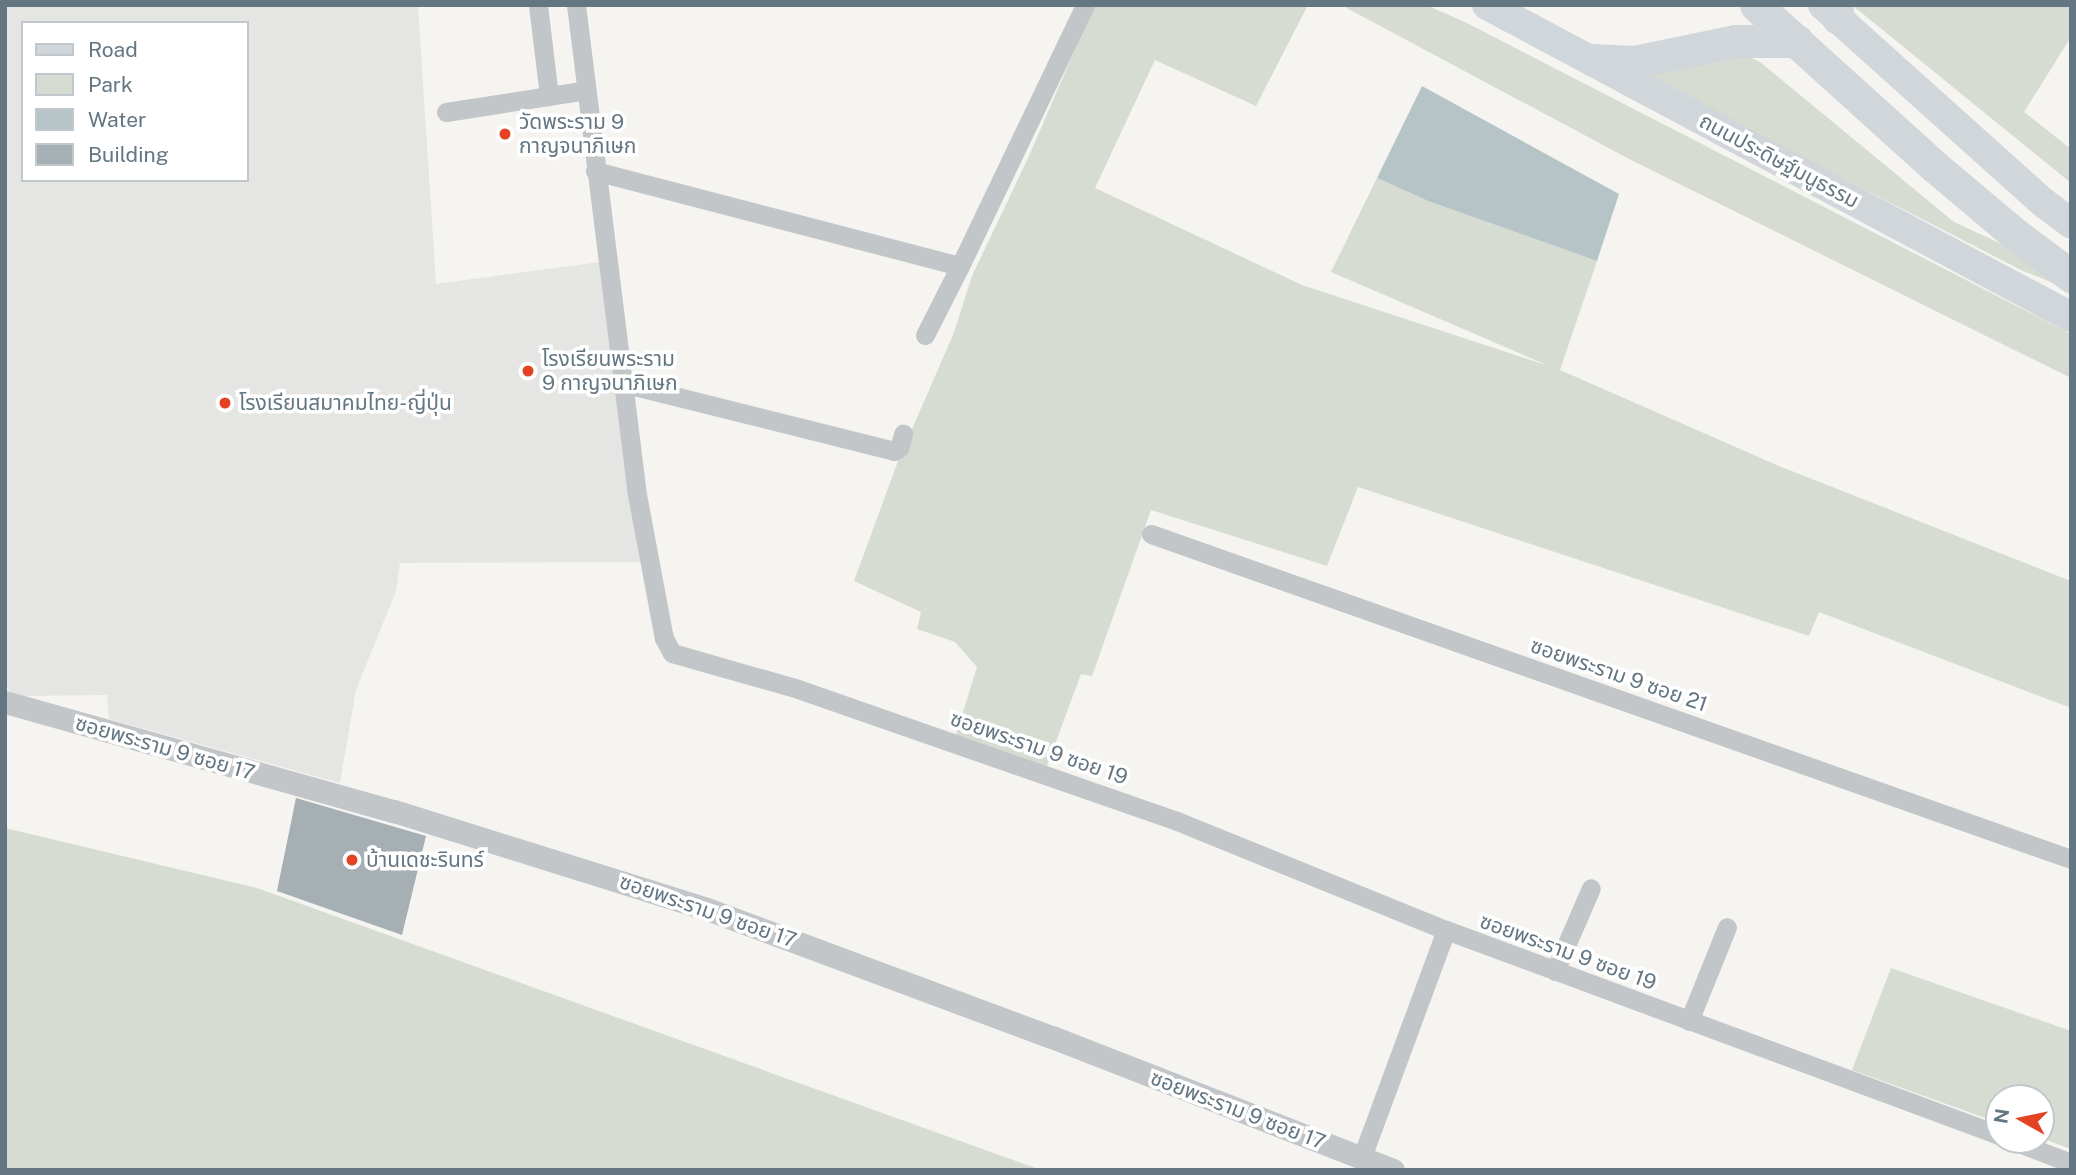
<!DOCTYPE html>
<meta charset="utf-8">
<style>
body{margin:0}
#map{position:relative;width:2076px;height:1175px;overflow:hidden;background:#f5f4f1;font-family:"Public Sans","Noto Sans Thai",sans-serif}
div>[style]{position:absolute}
.built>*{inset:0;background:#e5e6e4}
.green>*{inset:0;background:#d6dcd2}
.water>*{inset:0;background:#b7c4c7}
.building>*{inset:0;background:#a6afb4}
.minor>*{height:19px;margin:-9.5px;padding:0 9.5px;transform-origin:9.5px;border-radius:9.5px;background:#c2c6c9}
.tertiary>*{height:23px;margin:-11.5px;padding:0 11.5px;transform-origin:11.5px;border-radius:11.5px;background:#c2c6c9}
.primary>*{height:30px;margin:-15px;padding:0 15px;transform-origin:15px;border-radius:15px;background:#d1d6da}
.motorway>*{height:33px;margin:-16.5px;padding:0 16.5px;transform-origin:16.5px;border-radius:16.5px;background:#d1d6da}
.dots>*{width:19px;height:19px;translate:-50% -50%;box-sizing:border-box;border:4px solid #fff;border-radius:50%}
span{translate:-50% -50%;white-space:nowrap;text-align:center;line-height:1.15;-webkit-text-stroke:7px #fff;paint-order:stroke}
.poi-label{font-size:21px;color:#637682}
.left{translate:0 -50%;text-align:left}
.street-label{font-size:21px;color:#637682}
.frame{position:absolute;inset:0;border:7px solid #637682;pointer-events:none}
.legend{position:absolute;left:21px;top:21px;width:228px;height:161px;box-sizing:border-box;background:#fff;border:2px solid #c1c8cd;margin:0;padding:9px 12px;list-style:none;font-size:21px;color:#637682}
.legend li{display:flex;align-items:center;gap:14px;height:35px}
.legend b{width:35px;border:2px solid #c1c8cd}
.north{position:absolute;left:1985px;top:1084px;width:70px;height:70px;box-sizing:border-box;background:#fff;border:2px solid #c1c8cd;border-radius:50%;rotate:279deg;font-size:19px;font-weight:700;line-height:28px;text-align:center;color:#637682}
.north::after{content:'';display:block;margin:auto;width:24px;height:32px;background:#e34322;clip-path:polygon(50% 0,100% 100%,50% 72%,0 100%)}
</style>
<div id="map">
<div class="built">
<div style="clip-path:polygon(evenodd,5px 5px,418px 5px,436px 284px,600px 262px,641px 562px,400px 563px,396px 591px,356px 690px,340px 783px,109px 719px,107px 695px,24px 696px,10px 693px,5px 681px,5px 5px,23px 23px,247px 23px,247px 180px,23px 180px,23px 23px)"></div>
</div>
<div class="green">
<div style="clip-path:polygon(1094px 5px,1308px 5px,1256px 106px,1155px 60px,1095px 188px,1302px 285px,1549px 366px,1331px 272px,1377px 178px,1428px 201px,1597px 261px,1560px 370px,1779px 466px,2071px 581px,2071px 708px,1819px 612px,1809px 636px,1358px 487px,1327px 566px,1151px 510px,1092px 676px,1081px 674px,1047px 766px,956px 735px,977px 667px,955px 642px,917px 629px,921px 612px,854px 581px,898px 461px,953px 335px,972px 276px,1029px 156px)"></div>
<div style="clip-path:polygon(1341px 5px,1426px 5px,1465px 22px,2071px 334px,2071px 378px,1631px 160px)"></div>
<div style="clip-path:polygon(1852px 5px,2071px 5px,2071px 37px,2024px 112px,2071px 149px,2071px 183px)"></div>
<div style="clip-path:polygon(1733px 50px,1760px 62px,1954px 222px,2006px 246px,2059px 285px,2023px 271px,1644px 76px)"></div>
<div style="clip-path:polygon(5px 828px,257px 888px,1041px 1170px,5px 1170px)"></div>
<div style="clip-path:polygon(1891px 968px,2071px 1031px,2071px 1149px,2041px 1138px,2041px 1098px,1999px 1098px,1999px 1123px,1852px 1070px)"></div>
</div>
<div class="water">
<div style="clip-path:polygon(1422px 86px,1619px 194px,1597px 261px,1428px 201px,1377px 178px)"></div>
</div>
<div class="building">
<div style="clip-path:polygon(296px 798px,426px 836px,402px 935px,277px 891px)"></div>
</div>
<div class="minor">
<div style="left:538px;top:5px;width:92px;rotate:83.1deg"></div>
<div style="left:576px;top:5px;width:488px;rotate:82.9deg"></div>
<div style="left:636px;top:489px;width:152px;rotate:79.4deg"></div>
<div style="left:664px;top:638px;width:17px;rotate:62deg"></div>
<div style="left:672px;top:653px;width:131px;rotate:15.9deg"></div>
<div style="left:798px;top:689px;width:401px;rotate:19.2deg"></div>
<div style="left:1177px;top:821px;width:290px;rotate:22.1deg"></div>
<div style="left:1446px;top:930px;width:590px;rotate:20.34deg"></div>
<div style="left:446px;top:112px;width:142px;rotate:-8.9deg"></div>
<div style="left:595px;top:171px;width:377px;rotate:14.6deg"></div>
<div style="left:960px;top:266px;width:289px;rotate:-64.4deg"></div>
<div style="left:925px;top:335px;width:77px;rotate:-63.1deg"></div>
<div style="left:622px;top:383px;width:280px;rotate:14deg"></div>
<div style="left:894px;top:451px;width:6px;rotate:-31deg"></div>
<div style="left:899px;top:448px;width:15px;rotate:-74deg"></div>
<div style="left:1151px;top:534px;width:976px;rotate:19.46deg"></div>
<div style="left:1555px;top:971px;width:90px;rotate:-66.6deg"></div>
<div style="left:1689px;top:1021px;width:101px;rotate:-68deg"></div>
<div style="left:2011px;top:1140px;width:64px;rotate:21deg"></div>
<div style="left:1362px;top:1157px;width:242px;rotate:-69.7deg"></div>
</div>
<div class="tertiary">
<div style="left:5px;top:702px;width:404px;rotate:15.7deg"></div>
<div style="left:394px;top:811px;width:328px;rotate:17.4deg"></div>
<div style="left:707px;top:909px;width:368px;rotate:20.4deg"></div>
<div style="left:1052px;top:1037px;width:366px;rotate:21.3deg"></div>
</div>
<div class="primary">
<div style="left:1487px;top:5px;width:662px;rotate:28.11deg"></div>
<div style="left:1823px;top:5px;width:297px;rotate:41.9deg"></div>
<div style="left:2044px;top:203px;width:34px;rotate:37deg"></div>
</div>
<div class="motorway">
<div style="left:1756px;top:5px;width:240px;rotate:42.1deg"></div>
<div style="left:1934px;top:166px;width:107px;rotate:40.1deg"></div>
<div style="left:2016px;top:235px;width:69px;rotate:36.7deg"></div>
<div style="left:1836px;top:5px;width:13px;rotate:81deg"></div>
<div style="left:1593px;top:60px;width:41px;rotate:2.8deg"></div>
<div style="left:1634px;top:62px;width:103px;rotate:-11.7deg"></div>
<div style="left:1735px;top:41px;width:62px"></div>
</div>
<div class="dots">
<div style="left:505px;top:134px;background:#e34322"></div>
<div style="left:528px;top:371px;background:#e34322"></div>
<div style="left:225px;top:403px;background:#e34322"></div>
<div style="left:352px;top:860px;background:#e34322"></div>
</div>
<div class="poi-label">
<span class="left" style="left:519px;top:134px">วัดพระราม 9<br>กาญจนาภิเษก</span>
<span class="left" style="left:542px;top:371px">โรงเรียนพระราม<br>9 กาญจนาภิเษก</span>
<span class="left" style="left:239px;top:403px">โรงเรียนสมาคมไทย-ญี่ปุ่น</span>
<span class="left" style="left:366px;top:860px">บ้านเดชะรินทร์</span>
</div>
<div class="street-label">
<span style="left:1779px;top:161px;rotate:28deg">ถนนประดิษฐ์มนูธรรม</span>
<span style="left:1619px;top:675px;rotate:19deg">ซอยพระราม 9 ซอย 21</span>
<span style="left:165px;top:748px;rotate:16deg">ซอยพระราม 9 ซอย 17</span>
<span style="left:1039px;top:748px;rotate:19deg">ซอยพระราม 9 ซอย 19</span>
<span style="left:708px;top:911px;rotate:19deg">ซอยพระราม 9 ซอย 17</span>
<span style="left:1568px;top:952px;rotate:20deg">ซอยพระราม 9 ซอย 19</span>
<span style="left:1238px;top:1110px;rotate:21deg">ซอยพระราม 9 ซอย 17</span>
</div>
<div class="frame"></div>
<ul class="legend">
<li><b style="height:9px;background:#d1d6da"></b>Road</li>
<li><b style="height:19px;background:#d6dcd2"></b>Park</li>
<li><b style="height:19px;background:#b7c4c7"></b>Water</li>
<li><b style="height:19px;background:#a6afb4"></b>Building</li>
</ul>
<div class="north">N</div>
</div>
